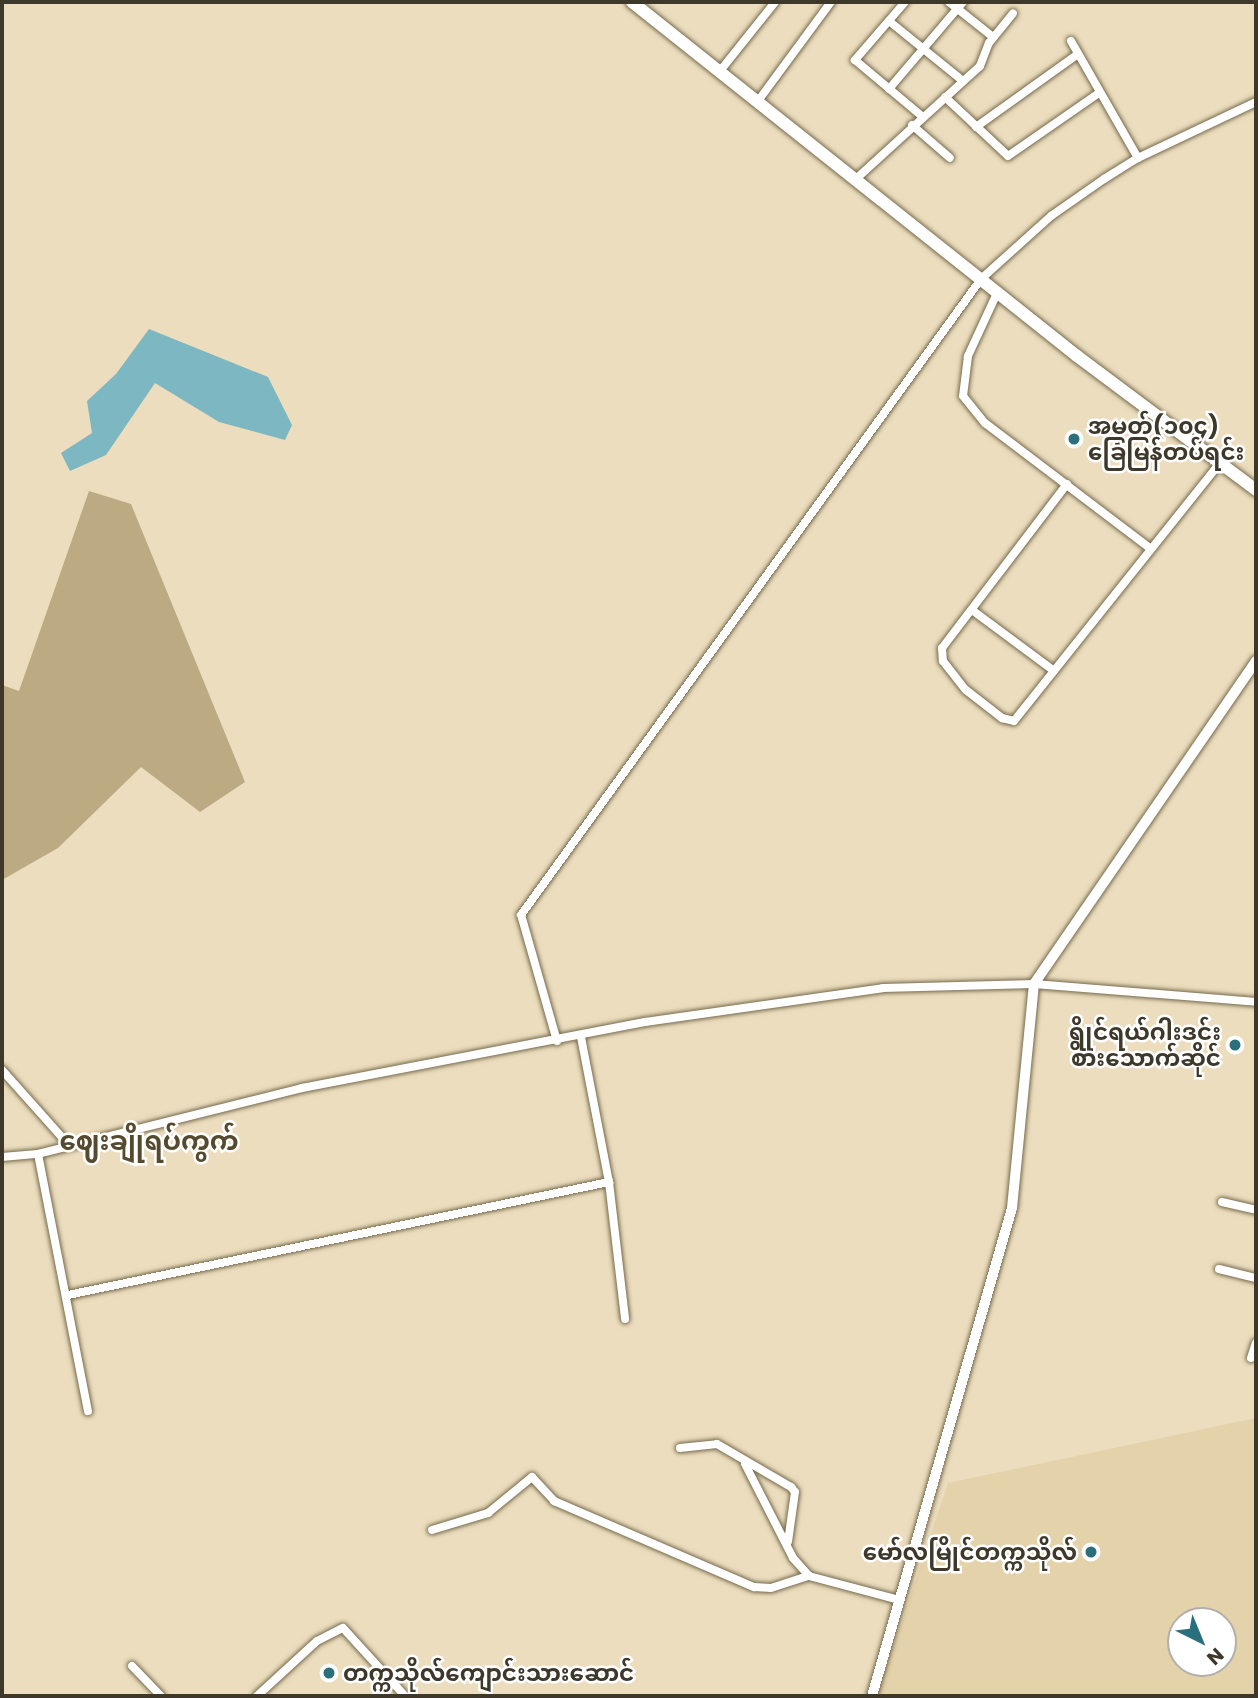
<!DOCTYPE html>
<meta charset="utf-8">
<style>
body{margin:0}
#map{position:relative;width:1258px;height:1698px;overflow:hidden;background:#ebddbd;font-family:Poppins,"Noto Sans Myanmar",sans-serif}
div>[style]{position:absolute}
.built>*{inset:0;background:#e4d2ab}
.green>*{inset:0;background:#bcaa82}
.water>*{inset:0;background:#7db7c2}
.roads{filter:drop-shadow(0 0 2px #766a4d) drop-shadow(0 0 2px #766a4d)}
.minor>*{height:8px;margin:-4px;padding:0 4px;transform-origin:4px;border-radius:4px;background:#fff}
.major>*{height:10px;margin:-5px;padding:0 5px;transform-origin:5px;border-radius:5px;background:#fff}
.highway>*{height:12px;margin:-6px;padding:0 6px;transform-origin:6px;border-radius:6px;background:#fff}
.dots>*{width:19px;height:19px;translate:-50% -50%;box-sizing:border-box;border:4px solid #fff;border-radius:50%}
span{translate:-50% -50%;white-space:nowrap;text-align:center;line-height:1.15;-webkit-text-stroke:5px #fff;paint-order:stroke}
.poi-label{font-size:23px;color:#3e382b;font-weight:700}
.left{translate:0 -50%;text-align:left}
.right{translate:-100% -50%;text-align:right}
.quarter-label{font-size:26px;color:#564a2e;font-weight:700}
.frame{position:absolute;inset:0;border:4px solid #3e382b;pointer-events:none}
.north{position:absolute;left:1167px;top:1607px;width:70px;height:70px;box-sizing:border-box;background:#fff;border:2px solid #b2afaa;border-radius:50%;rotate:137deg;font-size:19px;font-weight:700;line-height:28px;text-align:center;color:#3e382b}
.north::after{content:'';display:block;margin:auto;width:24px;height:32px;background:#29707c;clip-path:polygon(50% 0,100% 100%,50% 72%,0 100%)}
</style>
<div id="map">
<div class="built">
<div style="clip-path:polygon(evenodd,1256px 1418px,1256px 1696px,877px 1696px,948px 1483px,1256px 1418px,1181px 1621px,1223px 1621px,1223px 1663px,1181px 1663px,1181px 1621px)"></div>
</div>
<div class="green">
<div style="clip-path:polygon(89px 491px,131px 504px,245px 782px,200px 812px,141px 767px,58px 848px,2px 880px,2px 685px,19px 691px)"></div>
</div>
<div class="water">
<div style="clip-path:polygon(149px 329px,268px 377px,292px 425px,285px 440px,219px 422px,155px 383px,106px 455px,70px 471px,61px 453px,92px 433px,87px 401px,116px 374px)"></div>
</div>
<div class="roads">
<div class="minor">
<div style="left:905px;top:2px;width:77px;rotate:130.8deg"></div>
<div style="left:855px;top:60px;width:89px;rotate:40deg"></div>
<div style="left:949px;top:2px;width:56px;rotate:38.5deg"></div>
<div style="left:889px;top:21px;width:95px;rotate:39deg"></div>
<div style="left:1071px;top:41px;width:135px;rotate:60.2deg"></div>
<div style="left:720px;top:71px;width:88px;rotate:-51.4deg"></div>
<div style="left:889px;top:89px;width:114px;rotate:-49.6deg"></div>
<div style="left:945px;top:97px;width:86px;rotate:43.1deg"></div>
<div style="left:1008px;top:156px;width:111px;rotate:-34.7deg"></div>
<div style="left:758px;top:101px;width:123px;rotate:-53.6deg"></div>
<div style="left:912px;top:125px;width:50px;rotate:41deg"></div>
<div style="left:976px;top:127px;width:125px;rotate:-35.6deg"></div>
<div style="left:857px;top:178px;width:166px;rotate:-42.3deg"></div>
<div style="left:980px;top:66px;width:25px;rotate:-69deg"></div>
<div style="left:989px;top:43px;width:38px;rotate:-51deg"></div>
<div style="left:998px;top:291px;width:72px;rotate:114.8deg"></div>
<div style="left:968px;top:356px;width:40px;rotate:97.1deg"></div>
<div style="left:963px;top:396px;width:35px;rotate:51deg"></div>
<div style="left:985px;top:423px;width:208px;rotate:37.2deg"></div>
<div style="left:1067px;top:484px;width:206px;rotate:127.3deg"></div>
<div style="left:942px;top:648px;width:13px;rotate:86deg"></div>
<div style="left:943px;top:661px;width:37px;rotate:52deg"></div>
<div style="left:966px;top:690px;width:46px;rotate:37.9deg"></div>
<div style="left:1002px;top:718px;width:12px;rotate:14deg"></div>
<div style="left:1014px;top:721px;width:330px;rotate:-51.4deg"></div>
<div style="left:972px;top:610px;width:102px;rotate:36.6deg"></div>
<div style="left:581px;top:1037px;width:148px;rotate:79.1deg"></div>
<div style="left:609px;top:1182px;width:138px;rotate:83.3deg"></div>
<div style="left:557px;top:1041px;width:131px;rotate:-105.9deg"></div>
<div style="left:521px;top:915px;width:785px;rotate:-54.12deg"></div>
<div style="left:981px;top:279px;width:94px;rotate:-42deg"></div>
<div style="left:1051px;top:216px;width:65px;rotate:-34.9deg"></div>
<div style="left:1104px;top:179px;width:40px;rotate:-32deg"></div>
<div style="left:1138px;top:158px;width:131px;rotate:-25.4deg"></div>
<div style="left:2px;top:1070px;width:99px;rotate:48.3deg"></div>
<div style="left:38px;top:1154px;width:262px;rotate:79deg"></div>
<div style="left:2px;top:1157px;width:36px;rotate:-5deg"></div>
<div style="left:38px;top:1154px;width:272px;rotate:-14deg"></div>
<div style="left:302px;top:1088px;width:349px;rotate:-10.9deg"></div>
<div style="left:645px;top:1022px;width:240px;rotate:-8.1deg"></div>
<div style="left:883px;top:988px;width:151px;rotate:-1.5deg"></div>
<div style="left:1034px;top:984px;width:223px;rotate:4.6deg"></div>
<div style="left:1222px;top:1202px;width:35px;rotate:13deg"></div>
<div style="left:1219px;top:1269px;width:38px;rotate:14deg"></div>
<div style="left:68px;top:1295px;width:553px;rotate:-11.8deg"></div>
<div style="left:1251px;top:1358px;width:16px;rotate:-72deg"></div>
<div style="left:680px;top:1448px;width:37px;rotate:-6deg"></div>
<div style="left:717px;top:1444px;width:86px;rotate:30.2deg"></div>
<div style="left:791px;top:1487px;width:6px;rotate:51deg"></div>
<div style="left:795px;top:1492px;width:50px;rotate:98deg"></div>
<div style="left:745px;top:1464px;width:106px;rotate:62.9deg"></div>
<div style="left:793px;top:1558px;width:24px;rotate:48deg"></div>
<div style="left:432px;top:1530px;width:59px;rotate:-16.9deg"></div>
<div style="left:488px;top:1513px;width:57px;rotate:-39.3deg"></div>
<div style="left:532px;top:1477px;width:33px;rotate:47deg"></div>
<div style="left:554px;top:1501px;width:218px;rotate:23.3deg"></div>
<div style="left:754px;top:1587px;width:17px;rotate:3deg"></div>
<div style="left:771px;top:1588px;width:40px;rotate:-18deg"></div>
<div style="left:809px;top:1576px;width:93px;rotate:14.9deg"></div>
<div style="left:132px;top:1666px;width:42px;rotate:46deg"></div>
<div style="left:257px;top:1696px;width:81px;rotate:-42.5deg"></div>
<div style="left:317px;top:1641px;width:29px;rotate:-27deg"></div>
<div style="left:343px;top:1628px;width:92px;rotate:47.6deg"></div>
</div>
<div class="major">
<div style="left:872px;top:1696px;width:508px;rotate:-73.99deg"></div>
<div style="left:1012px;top:1208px;width:225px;rotate:-84.4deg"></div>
<div style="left:1034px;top:984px;width:392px;rotate:-55.5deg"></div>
</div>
<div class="highway">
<div style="left:632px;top:2px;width:569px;rotate:38.5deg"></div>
<div style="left:1077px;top:356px;width:224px;rotate:36.8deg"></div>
</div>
</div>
<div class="dots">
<div style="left:1074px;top:439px;background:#29707c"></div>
<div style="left:1235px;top:1045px;background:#29707c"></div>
<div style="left:1091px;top:1552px;background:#29707c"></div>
<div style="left:329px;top:1673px;background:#29707c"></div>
</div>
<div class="poi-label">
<span class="left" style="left:1088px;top:439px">အမှတ်(၁၀၄)<br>ခြေမြန်တပ်ရင်း</span>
<span class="right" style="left:1221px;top:1045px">ရွိုင်ရယ်ဂါးဒင်း<br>စားသောက်ဆိုင်</span>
<span class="right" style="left:1077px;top:1552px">မော်လမြိုင်တက္ကသိုလ်</span>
<span class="left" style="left:343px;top:1673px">တက္ကသိုလ်ကျောင်းသားဆောင်</span>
</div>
<div class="quarter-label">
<span style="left:149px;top:1142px">ဈေးချိုရပ်ကွက်</span>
</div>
<div class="frame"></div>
<div class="north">N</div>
</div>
